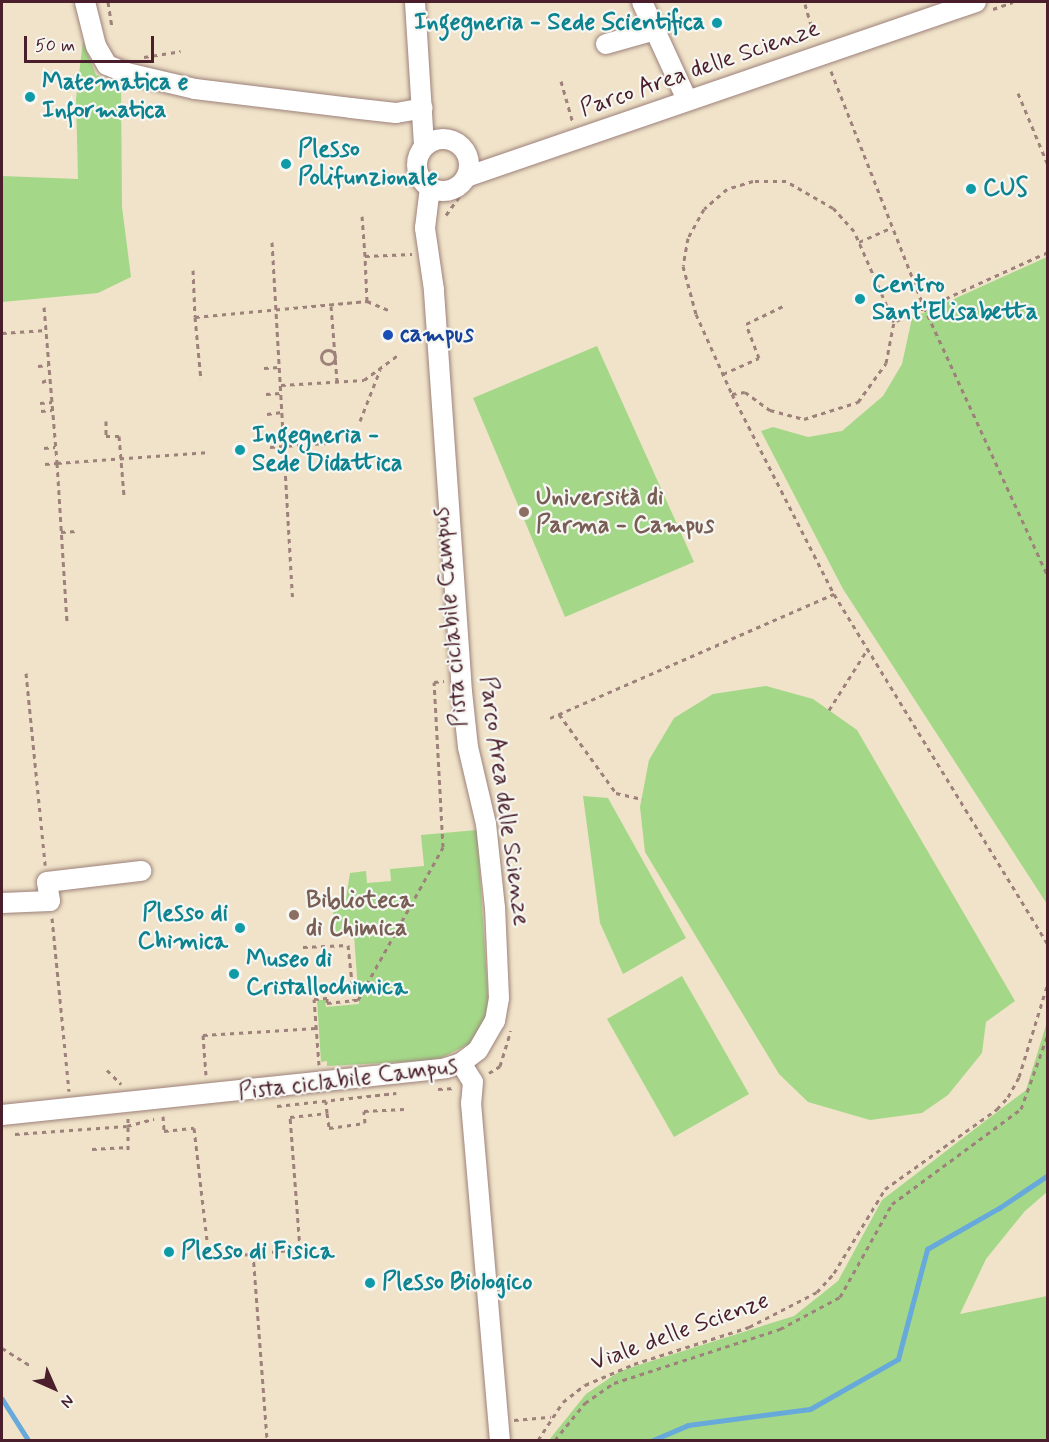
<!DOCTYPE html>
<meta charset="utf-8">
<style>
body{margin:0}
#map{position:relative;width:1049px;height:1442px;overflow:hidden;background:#f0e3c9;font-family:Mynerve,sans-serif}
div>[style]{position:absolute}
.green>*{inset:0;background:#a4d888}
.stream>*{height:5px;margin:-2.5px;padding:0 2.5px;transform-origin:2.5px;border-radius:2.5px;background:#67a9db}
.path>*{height:3px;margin-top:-1.5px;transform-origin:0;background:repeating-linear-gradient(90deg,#9d817a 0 4.5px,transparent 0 9px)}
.path>.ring{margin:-1.5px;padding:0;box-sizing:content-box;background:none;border:3px solid #9d817a;border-radius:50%}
.roads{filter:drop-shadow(0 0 2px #9d817a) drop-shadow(0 0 2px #9d817a)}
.minor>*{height:20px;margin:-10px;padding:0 10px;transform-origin:10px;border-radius:10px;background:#fff}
.minor>.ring{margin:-10px;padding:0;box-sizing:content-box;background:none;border:20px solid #fff;border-radius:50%}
.dots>*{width:16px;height:16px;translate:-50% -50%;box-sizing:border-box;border:3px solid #f6f6f2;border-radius:50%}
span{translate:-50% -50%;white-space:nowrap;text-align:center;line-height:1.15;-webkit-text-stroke:4.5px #f6f6f2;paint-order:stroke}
.culture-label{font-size:24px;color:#0d838f;font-weight:700}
.right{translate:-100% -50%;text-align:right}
.left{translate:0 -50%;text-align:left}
.street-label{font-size:24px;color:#4a1f2b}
.transit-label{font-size:24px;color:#164399;font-weight:700}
.education-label{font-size:24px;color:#785e54;font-weight:700}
.frame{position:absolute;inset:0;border:3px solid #4a1f2b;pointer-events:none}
.north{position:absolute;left:24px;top:1358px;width:60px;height:60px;-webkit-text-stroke:4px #f6f6f2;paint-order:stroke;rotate:135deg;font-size:16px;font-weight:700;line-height:24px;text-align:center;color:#4a1f2b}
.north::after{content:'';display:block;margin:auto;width:21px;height:27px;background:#4a1f2b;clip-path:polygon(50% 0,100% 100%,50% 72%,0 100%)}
.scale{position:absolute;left:24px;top:36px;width:130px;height:27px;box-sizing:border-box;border:3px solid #4a1f2b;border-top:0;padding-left:8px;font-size:18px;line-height:21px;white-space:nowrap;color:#4a1f2b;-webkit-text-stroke:4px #f6f6f2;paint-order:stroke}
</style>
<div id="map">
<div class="green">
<div style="clip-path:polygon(83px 41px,96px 75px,121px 83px,122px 207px,131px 277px,98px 293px,2px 302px,2px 176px,78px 179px,76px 99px)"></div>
<div style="clip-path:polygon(1047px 257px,1047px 904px,843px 589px,761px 431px,773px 427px,808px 437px,842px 431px,883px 396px,902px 364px,912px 318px)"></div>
<div style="clip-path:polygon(597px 346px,694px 562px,565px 617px,473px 398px)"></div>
<div style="clip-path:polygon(766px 686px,813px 699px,857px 730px,1015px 1001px,986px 1022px,982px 1053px,948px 1095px,922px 1113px,870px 1120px,808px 1102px,779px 1074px,645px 852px,640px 807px,649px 760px,674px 718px,713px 694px)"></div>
<div style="clip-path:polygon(583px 796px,608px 798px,686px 938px,623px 974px,600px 923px)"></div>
<div style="clip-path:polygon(477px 830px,489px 1012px,469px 1044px,437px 1060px,327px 1066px,327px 1061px,321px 1062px,317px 1000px,325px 1000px,326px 1007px,359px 1004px,354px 935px,336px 936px,332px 900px,346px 898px,350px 873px,366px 871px,367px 883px,391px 881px,390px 869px,424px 866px,421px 835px)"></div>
<div style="clip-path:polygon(682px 976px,749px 1094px,674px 1137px,607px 1019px)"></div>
<div style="clip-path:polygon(1047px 1022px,1047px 1192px,1025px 1211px,986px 1259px,960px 1314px,1047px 1296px,1046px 1440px,549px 1440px,586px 1394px,620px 1371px,794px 1316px,838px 1281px,882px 1200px,1026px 1090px)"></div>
</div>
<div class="stream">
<div style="left:2px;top:1399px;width:49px;rotate:57.6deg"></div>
<div style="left:653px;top:1440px;width:38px;rotate:-23deg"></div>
<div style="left:688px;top:1425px;width:123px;rotate:-7.5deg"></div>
<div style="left:810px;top:1409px;width:101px;rotate:-29.6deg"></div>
<div style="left:898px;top:1359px;width:114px;rotate:-75.2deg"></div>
<div style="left:927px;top:1249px;width:83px;rotate:-29.7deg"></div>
<div style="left:999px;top:1208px;width:59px;rotate:-34deg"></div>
</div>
<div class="path">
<div style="left:108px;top:2px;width:25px;rotate:81deg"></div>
<div style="left:805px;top:4px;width:36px;rotate:74deg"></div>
<div style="left:993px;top:9px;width:21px;rotate:-19deg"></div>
<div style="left:144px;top:57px;width:37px;rotate:-9deg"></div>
<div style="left:831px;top:71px;width:254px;rotate:68.5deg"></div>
<div style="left:924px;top:307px;width:296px;rotate:65.3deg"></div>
<div style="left:561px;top:81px;width:44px;rotate:74.1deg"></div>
<div style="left:1018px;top:93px;width:78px;rotate:67.4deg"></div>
<div style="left:446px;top:215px;width:26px;rotate:-54deg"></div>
<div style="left:362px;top:216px;width:40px;rotate:85.7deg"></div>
<div style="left:272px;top:242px;width:360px;rotate:86.7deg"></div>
<div style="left:859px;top:242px;width:36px;rotate:-24deg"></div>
<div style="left:1048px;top:252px;width:169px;rotate:155.6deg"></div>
<div style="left:894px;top:322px;width:99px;rotate:-113.7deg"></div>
<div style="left:854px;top:231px;width:31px;rotate:-132deg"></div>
<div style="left:833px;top:208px;width:54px;rotate:-150.1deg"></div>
<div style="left:786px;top:181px;width:33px;rotate:180deg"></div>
<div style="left:753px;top:181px;width:27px;rotate:163deg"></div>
<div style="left:727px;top:189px;width:30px;rotate:139deg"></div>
<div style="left:704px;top:209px;width:33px;rotate:119deg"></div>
<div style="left:688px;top:238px;width:28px;rotate:100deg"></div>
<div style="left:683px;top:266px;width:50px;rotate:74.8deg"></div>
<div style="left:696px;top:314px;width:88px;rotate:65.8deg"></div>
<div style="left:732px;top:394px;width:225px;rotate:63deg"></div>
<div style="left:834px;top:594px;width:410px;rotate:58.6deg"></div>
<div style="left:193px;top:270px;width:47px;rotate:87.6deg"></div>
<div style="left:195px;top:317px;width:173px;rotate:-5.3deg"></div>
<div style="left:367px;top:301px;width:26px;rotate:23deg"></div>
<div style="left:367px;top:301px;width:45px;rotate:-92.5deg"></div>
<div style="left:365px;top:256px;width:47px;rotate:-2.4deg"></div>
<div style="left:331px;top:306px;width:75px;rotate:85.4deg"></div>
<div style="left:44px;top:307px;width:157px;rotate:85.2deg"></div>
<div style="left:57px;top:463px;width:153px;rotate:-4.1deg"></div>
<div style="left:195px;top:317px;width:63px;rotate:84.6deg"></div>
<div style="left:2px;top:333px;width:44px;rotate:-3.9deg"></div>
<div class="ring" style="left:321px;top:350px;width:11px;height:11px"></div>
<div style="left:38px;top:366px;width:10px;rotate:-6deg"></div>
<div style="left:264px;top:368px;width:16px;rotate:-4deg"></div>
<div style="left:723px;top:374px;width:39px;rotate:-24deg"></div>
<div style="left:759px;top:358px;width:36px;rotate:-111deg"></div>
<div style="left:746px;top:324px;width:41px;rotate:-25.9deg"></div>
<div style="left:42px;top:382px;width:9px;rotate:-21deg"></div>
<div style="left:281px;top:385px;width:83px;rotate:-3.4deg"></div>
<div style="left:364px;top:380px;width:42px;rotate:-36.3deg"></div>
<div style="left:266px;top:394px;width:15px;rotate:-4deg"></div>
<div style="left:732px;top:394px;width:13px;rotate:-9deg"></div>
<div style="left:745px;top:392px;width:31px;rotate:36deg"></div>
<div style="left:770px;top:410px;width:35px;rotate:15deg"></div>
<div style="left:804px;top:419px;width:57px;rotate:-17.5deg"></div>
<div style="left:858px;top:402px;width:48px;rotate:-54.3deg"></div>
<div style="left:886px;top:363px;width:42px;rotate:-79deg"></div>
<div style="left:40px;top:403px;width:12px;rotate:-5deg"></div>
<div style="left:41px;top:411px;width:11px;rotate:-5deg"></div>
<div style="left:267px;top:414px;width:15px;rotate:-8deg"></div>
<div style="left:106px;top:421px;width:15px;rotate:90deg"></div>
<div style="left:106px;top:436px;width:13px"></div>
<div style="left:119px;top:436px;width:60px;rotate:85.2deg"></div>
<div style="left:360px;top:421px;width:55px;rotate:-68.6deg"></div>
<div style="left:268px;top:434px;width:16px;rotate:-7deg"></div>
<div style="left:270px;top:447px;width:56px;rotate:-4.1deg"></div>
<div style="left:44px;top:448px;width:11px;rotate:-5deg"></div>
<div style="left:45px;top:464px;width:12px;rotate:-5deg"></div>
<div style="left:57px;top:463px;width:158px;rotate:86.4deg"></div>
<div style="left:61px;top:532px;width:16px;rotate:-4deg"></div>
<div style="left:26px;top:673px;width:193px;rotate:84.3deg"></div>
<div style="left:829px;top:710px;width:71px;rotate:-57.7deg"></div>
<div style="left:559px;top:714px;width:97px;rotate:54.2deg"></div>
<div style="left:616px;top:793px;width:27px;rotate:13deg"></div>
<div style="left:550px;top:718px;width:310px;rotate:-23.6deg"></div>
<div style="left:52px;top:918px;width:174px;rotate:84.4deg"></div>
<div style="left:303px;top:947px;width:45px;rotate:-2.5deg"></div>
<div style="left:348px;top:945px;width:56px;rotate:83.9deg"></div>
<div style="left:319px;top:1065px;width:66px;rotate:-94.3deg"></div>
<div style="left:314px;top:999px;width:13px;rotate:-4deg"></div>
<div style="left:327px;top:998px;width:5px;rotate:90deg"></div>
<div style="left:327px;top:1003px;width:31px;rotate:-6deg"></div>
<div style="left:358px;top:1000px;width:175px;rotate:-60.9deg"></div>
<div style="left:443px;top:847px;width:165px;rotate:-93.1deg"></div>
<div style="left:434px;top:682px;width:10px;rotate:-6deg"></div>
<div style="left:107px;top:1070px;width:20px;rotate:45deg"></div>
<div style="left:489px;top:1073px;width:13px;rotate:-32deg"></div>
<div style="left:500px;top:1066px;width:37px;rotate:-73deg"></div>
<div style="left:206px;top:1075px;width:40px;rotate:-94.3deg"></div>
<div style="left:203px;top:1035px;width:113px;rotate:-3.5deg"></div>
<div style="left:438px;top:1089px;width:18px;rotate:-3deg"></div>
<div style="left:277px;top:1106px;width:120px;rotate:-6.2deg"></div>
<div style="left:327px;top:1113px;width:15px;rotate:82deg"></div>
<div style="left:329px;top:1128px;width:36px;rotate:-8deg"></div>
<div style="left:365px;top:1123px;width:12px;rotate:-95deg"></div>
<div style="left:364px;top:1111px;width:40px;rotate:-2.9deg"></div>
<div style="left:163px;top:1116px;width:15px;rotate:86deg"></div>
<div style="left:164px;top:1131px;width:30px;rotate:-6deg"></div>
<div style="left:194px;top:1128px;width:131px;rotate:83.4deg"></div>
<div style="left:209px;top:1258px;width:91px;rotate:-5.6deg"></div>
<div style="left:300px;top:1249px;width:132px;rotate:-94.3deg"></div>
<div style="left:290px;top:1117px;width:37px;rotate:-6deg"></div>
<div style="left:327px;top:1113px;width:12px;rotate:-95deg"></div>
<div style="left:128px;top:1118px;width:34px;rotate:90deg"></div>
<div style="left:15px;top:1134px;width:112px;rotate:-4.1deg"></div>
<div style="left:127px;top:1126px;width:28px;rotate:-15deg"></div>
<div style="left:92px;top:1149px;width:36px;rotate:-3deg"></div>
<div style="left:253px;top:1253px;width:188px;rotate:85.7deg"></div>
<div style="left:2px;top:1348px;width:36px;rotate:32deg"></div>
<div style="left:514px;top:1420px;width:37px;rotate:-5deg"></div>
<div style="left:538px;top:1440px;width:45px;rotate:-56.7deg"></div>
<div style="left:563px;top:1402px;width:28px;rotate:-38deg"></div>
<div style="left:585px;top:1385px;width:53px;rotate:-23.2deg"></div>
<div style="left:634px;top:1364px;width:121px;rotate:-17.8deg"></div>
<div style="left:749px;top:1327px;width:76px;rotate:-27.2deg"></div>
<div style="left:817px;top:1292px;width:25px;rotate:-48deg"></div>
<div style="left:834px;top:1273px;width:98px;rotate:-58.7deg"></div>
<div style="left:885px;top:1189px;width:138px;rotate:-35.5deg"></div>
<div style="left:997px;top:1109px;width:16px;rotate:-47deg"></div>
<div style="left:1008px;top:1097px;width:23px;rotate:-61deg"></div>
<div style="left:1019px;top:1077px;width:98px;rotate:-72.9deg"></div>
<div style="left:555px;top:1440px;width:48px;rotate:-51deg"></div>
<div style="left:585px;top:1403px;width:35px;rotate:-35deg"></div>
<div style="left:614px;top:1383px;width:175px;rotate:-18deg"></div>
<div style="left:780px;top:1329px;width:68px;rotate:-28.1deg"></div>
<div style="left:840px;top:1297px;width:107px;rotate:-60.8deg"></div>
<div style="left:892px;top:1204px;width:160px;rotate:-36.4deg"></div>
<div style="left:1021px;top:1109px;width:80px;rotate:-70.2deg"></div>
</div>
<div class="roads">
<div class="minor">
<div style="left:85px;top:2px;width:45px;rotate:76deg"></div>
<div style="left:96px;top:46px;width:22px;rotate:60deg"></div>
<div style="left:107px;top:65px;width:22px;rotate:22deg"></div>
<div style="left:127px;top:73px;width:70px;rotate:13.2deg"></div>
<div style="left:195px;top:89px;width:157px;rotate:6.9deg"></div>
<div style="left:351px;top:108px;width:45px;rotate:6.3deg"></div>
<div style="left:396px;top:113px;width:27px;rotate:-10deg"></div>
<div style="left:415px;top:2px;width:145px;rotate:86.4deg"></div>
<div style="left:642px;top:2px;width:108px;rotate:65.3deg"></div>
<div style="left:606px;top:44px;width:48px;rotate:-15.8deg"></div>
<div class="ring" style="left:417px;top:139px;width:32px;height:32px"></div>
<div style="left:466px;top:177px;width:539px;rotate:-18.94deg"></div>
<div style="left:2px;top:903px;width:48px;rotate:-2.4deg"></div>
<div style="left:50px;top:901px;width:19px;rotate:-99deg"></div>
<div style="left:47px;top:882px;width:95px;rotate:-6.7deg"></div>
<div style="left:461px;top:1063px;width:22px;rotate:58deg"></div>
<div style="left:473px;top:1082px;width:21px;rotate:95deg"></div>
<div style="left:471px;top:1103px;width:338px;rotate:85.1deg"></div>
<div style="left:2px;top:1115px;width:446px;rotate:-6deg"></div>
<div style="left:446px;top:1068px;width:16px;rotate:-18deg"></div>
<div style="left:461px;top:1063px;width:21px;rotate:-37deg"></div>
<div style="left:478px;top:1050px;width:34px;rotate:-60deg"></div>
<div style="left:495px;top:1021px;width:23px;rotate:-80deg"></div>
<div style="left:499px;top:998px;width:90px;rotate:-92.5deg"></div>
<div style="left:495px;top:908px;width:84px;rotate:-96.1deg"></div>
<div style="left:486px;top:824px;width:79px;rotate:-103.2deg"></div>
<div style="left:468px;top:747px;width:55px;rotate:-96.2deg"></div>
<div style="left:462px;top:692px;width:403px;rotate:-94deg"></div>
<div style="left:434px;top:290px;width:63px;rotate:-98.3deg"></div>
<div style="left:425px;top:228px;width:41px;rotate:-83deg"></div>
</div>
</div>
<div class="dots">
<div style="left:717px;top:23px;background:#0f9aa8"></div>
<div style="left:30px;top:97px;background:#0f9aa8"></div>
<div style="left:286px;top:164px;background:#0f9aa8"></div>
<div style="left:971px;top:189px;background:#0f9aa8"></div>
<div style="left:860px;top:299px;background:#0f9aa8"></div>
<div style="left:388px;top:335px;background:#1a4fb4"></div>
<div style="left:240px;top:450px;background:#0f9aa8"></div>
<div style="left:524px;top:512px;background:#8d6e63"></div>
<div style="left:294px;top:915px;background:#8d6e63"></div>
<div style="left:240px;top:928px;background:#0f9aa8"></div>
<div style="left:234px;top:974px;background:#0f9aa8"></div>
<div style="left:169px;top:1252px;background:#0f9aa8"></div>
<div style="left:370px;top:1283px;background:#0f9aa8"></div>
</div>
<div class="culture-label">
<span class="right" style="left:705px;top:23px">Ingegneria - Sede Scientifica</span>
<span class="left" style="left:42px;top:97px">Matematica e<br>Informatica</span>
<span class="left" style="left:298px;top:164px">Plesso<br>Polifunzionale</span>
<span class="left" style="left:983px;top:189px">CUS</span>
<span class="left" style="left:872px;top:299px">Centro<br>Sant'Elisabetta</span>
<span class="left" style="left:252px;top:450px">Ingegneria -<br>Sede Didattica</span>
<span class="right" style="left:228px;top:928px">Plesso di<br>Chimica</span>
<span class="left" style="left:246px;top:974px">Museo di<br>Cristallochimica</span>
<span class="left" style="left:181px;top:1252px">Plesso di Fisica</span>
<span class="left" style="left:382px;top:1283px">Plesso Biologico</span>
</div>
<div class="street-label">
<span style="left:700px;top:69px;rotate:-19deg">Parco Area delle Scienze</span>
<span style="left:451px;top:617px;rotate:-95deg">Pista ciclabile Campus</span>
<span style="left:504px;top:801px;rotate:82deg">Parco Area delle Scienze</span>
<span style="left:348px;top:1080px;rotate:-7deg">Pista ciclabile Campus</span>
<span style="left:680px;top:1332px;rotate:-20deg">Viale delle Scienze</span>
</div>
<div class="transit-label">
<span class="left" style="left:400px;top:335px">campus</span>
</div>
<div class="education-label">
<span class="left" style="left:536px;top:512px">Università di<br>Parma - Campus</span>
<span class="left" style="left:306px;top:915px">Biblioteca<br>di Chimica</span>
</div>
<div class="frame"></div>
<div class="north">N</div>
<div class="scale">50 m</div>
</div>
